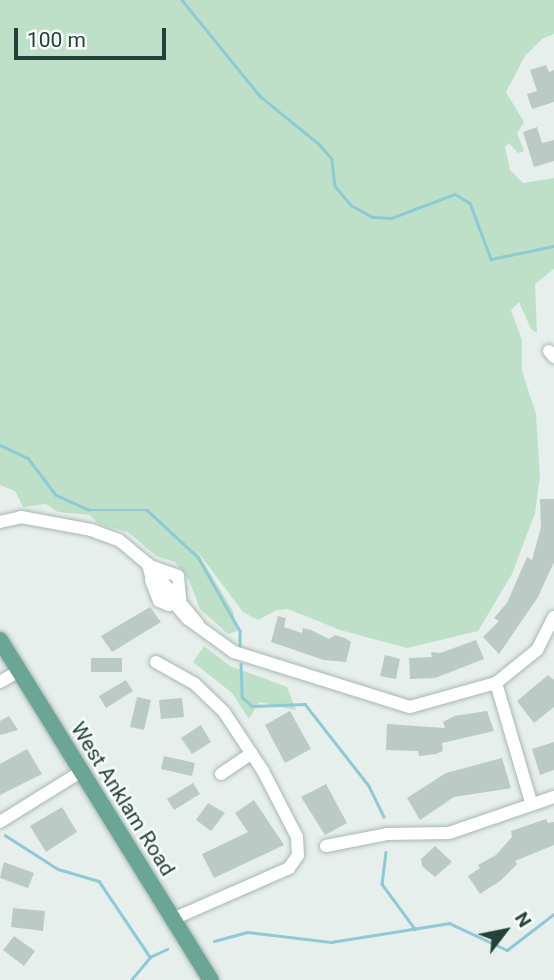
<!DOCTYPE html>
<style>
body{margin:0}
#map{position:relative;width:554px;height:980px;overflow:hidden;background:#e6efeb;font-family:Roboto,sans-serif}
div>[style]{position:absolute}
.green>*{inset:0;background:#bfe0c8}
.stream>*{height:2.5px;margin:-1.25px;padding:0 1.25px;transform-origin:1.25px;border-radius:1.25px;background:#8ec9d4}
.building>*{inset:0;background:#bbcac4}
.roads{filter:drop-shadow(0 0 2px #a8b8b2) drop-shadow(0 0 2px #a8b8b2)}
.minor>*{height:12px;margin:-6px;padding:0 6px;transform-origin:6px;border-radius:6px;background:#fff}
.major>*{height:16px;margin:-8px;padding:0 8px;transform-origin:8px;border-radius:8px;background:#6aa596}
span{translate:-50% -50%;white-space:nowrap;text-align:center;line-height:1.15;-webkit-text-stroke:5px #f7fbf9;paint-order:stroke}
.street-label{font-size:21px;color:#24423a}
.north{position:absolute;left:470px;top:896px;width:70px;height:70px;-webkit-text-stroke:5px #f7fbf9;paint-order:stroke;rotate:58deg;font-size:19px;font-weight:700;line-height:28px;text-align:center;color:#24423a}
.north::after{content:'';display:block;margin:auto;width:24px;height:32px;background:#24423a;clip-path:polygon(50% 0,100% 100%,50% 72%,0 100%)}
.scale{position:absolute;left:14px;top:28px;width:152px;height:32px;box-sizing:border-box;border:4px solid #24423a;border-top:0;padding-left:9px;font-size:21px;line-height:24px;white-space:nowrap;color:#24423a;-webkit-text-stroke:5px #f7fbf9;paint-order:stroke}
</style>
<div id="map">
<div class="green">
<div style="clip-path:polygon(0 0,554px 0,554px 34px,542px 39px,525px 56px,506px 92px,524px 122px,517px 133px,524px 151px,518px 153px,509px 143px,505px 147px,510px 170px,523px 183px,554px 178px,554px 269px,535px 284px,537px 333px,531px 329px,519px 302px,511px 310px,522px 340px,522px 371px,536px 414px,540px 476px,535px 513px,512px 574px,478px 631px,407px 648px,340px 630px,288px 609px,277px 610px,258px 620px,243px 612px,197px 551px,233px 611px,237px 631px,228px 634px,200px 609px,189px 580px,175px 562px,156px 556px,128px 532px,99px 524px,90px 515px,58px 512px,46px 504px,23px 507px,15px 491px,0 485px)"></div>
<div style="clip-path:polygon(204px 646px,230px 666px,287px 687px,296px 710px,259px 702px,249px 719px,232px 693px,193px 662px)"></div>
</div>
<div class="stream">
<div style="left:182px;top:0;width:124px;rotate:50.9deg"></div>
<div style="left:260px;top:96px;width:77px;rotate:39.2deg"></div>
<div style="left:320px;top:145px;width:18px;rotate:49deg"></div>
<div style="left:332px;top:159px;width:27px;rotate:84deg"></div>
<div style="left:335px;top:186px;width:25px;rotate:50deg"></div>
<div style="left:351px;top:205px;width:25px;rotate:29deg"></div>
<div style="left:373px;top:217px;width:18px;rotate:3deg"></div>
<div style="left:391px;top:218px;width:68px;rotate:-20.6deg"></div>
<div style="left:455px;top:194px;width:17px;rotate:31deg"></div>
<div style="left:470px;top:203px;width:60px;rotate:69.4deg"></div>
<div style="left:491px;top:259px;width:64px;rotate:-11.7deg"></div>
<div style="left:0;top:445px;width:31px;rotate:25deg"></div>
<div style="left:28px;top:458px;width:46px;rotate:52.9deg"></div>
<div style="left:56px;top:495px;width:36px;rotate:24deg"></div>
<div style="left:89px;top:510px;width:58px"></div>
<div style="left:147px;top:510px;width:69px;rotate:42.7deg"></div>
<div style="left:198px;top:557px;width:85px;rotate:60.4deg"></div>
<div style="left:240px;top:631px;width:15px;rotate:90deg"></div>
<div style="left:241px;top:664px;width:33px;rotate:88deg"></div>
<div style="left:242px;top:697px;width:13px;rotate:42deg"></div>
<div style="left:252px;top:706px;width:53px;rotate:-2.2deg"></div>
<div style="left:305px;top:704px;width:104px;rotate:52deg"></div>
<div style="left:369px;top:786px;width:34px;rotate:64deg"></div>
<div style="left:5px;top:835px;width:63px;rotate:32.7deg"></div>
<div style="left:58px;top:869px;width:43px;rotate:16.3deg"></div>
<div style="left:99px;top:881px;width:92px;rotate:56.1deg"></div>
<div style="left:386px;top:852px;width:32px;rotate:97deg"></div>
<div style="left:382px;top:884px;width:56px;rotate:53.7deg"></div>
<div style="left:214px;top:941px;width:34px;rotate:-15deg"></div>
<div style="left:247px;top:932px;width:85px;rotate:6.8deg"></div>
<div style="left:331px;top:942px;width:120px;rotate:-9.1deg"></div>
<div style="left:449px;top:923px;width:64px;rotate:25deg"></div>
<div style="left:507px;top:950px;width:59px;rotate:-37.5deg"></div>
<div style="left:131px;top:980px;width:30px;rotate:-50deg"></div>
<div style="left:150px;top:957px;width:19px;rotate:-25deg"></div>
</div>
<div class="building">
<div style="clip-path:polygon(546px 65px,549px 72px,554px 70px,554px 102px,532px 109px,527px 94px,537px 91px,530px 70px)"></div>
<div style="clip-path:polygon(537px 127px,542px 143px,554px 140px,554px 161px,534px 167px,523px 132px)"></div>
<div style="clip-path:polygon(540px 499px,554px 499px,554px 562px,538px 597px,499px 654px,483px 637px,499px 621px,494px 618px,507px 603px,527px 557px,532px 560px,541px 527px)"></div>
<div style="clip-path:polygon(150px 607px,161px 622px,112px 652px,101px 636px)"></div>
<div style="clip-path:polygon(278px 616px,286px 618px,284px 627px,302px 633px,303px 628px,311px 630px,329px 639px,335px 635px,345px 638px,351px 642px,346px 662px,324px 660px,271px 642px)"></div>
<div style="clip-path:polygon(476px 640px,484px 659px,435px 678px,410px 679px,409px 658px,432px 657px,431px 652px,440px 653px)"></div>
<div style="clip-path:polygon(385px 655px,400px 659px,396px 679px,380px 676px)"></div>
<div style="clip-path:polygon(91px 658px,122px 658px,122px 672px,91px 672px)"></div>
<div style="clip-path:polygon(548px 675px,554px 680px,554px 707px,534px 723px,517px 701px)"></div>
<div style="clip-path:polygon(126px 680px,133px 691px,106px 708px,99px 696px)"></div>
<div style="clip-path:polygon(137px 697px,151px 700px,144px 730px,130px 727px)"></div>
<div style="clip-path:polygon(182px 698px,184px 717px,161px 719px,159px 700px)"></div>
<div style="clip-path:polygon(290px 711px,311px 749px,285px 763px,265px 725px)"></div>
<div style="clip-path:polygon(487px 711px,494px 731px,442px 743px,443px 751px,436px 754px,419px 756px,418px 751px,386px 750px,387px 724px,445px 728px,443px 722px,454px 716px)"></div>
<div style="clip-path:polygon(9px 716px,18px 730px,0 735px,0 721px)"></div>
<div style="clip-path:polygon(201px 725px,211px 742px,192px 754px,181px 738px)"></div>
<div style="clip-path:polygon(554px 742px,554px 770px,540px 775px,532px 749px)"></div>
<div style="clip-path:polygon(27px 749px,42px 774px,0 795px,0 764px)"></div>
<div style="clip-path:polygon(164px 756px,195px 763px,192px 776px,161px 769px)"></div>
<div style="clip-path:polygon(502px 758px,511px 788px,454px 797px,420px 820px,407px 798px,446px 773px)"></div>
<div style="clip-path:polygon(193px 783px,200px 794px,174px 810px,167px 799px)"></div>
<div style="clip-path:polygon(326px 784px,347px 823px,325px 835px,301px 797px)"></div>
<div style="clip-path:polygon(254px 800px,284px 845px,214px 878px,202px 854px,248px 832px,235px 813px)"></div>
<div style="clip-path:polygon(208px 803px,225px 813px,211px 831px,196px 820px)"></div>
<div style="clip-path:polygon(62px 807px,77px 832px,46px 852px,30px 826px)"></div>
<div style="clip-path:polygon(546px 819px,548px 823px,554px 822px,554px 845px,515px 861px,517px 864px,500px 881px,480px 894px,468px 876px,480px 868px,478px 865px,496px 855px,512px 837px,511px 831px)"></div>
<div style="clip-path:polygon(435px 846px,452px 862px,435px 877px,422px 866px,421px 859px)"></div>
<div style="clip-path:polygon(4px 862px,34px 873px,28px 888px,0 878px)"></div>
<div style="clip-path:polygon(13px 908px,45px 911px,43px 931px,11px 927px)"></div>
<div style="clip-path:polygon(14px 936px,35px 951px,24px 966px,3px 950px)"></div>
</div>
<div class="roads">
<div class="minor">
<div style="left:549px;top:351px;width:8px;rotate:50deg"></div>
<div style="left:0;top:522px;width:22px;rotate:-13deg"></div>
<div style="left:21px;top:517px;width:71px;rotate:10.5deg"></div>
<div style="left:91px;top:530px;width:30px;rotate:20deg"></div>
<div style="left:119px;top:540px;width:38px;rotate:40deg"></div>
<div style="left:151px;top:580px;width:22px;rotate:69deg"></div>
<div style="left:159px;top:601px;width:11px;rotate:22deg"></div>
<div style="left:169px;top:605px;width:13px;rotate:-29deg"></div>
<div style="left:180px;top:599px;width:23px;rotate:-95deg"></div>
<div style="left:178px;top:576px;width:27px;rotate:-160deg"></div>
<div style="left:198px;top:624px;width:78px;rotate:-129.8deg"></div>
<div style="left:148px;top:564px;width:12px;rotate:76deg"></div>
<div style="left:151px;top:576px;width:57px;rotate:49.3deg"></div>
<div style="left:188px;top:619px;width:57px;rotate:35.7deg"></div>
<div style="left:234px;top:652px;width:184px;rotate:17.4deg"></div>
<div style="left:410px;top:707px;width:89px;rotate:-15.6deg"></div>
<div style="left:496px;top:683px;width:53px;rotate:-38.8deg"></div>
<div style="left:537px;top:650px;width:37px;rotate:-63deg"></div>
<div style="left:156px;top:662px;width:45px;rotate:29.4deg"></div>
<div style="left:195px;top:684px;width:40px;rotate:44deg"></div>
<div style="left:224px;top:712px;width:71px;rotate:56.5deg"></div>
<div style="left:263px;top:771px;width:74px;rotate:62.7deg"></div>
<div style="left:297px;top:837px;width:18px;rotate:87deg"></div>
<div style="left:0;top:682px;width:22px;rotate:-30deg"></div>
<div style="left:496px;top:683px;width:124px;rotate:73.6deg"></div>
<div style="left:221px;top:774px;width:37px;rotate:-34deg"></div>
<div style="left:0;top:822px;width:97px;rotate:-31.9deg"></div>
<div style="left:326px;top:846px;width:62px;rotate:-11.1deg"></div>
<div style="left:387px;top:834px;width:62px;rotate:-0.9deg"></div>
<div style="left:449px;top:833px;width:111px;rotate:-18.9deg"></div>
<div style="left:173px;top:919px;width:127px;rotate:-23.7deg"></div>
<div style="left:289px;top:868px;width:16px;rotate:-55deg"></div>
</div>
<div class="major">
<div style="left:0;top:640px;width:400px;rotate:58.2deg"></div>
</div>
</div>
<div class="street-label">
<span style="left:123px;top:799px;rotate:58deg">West Anklam Road</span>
</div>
<div class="north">N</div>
<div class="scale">100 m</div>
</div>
